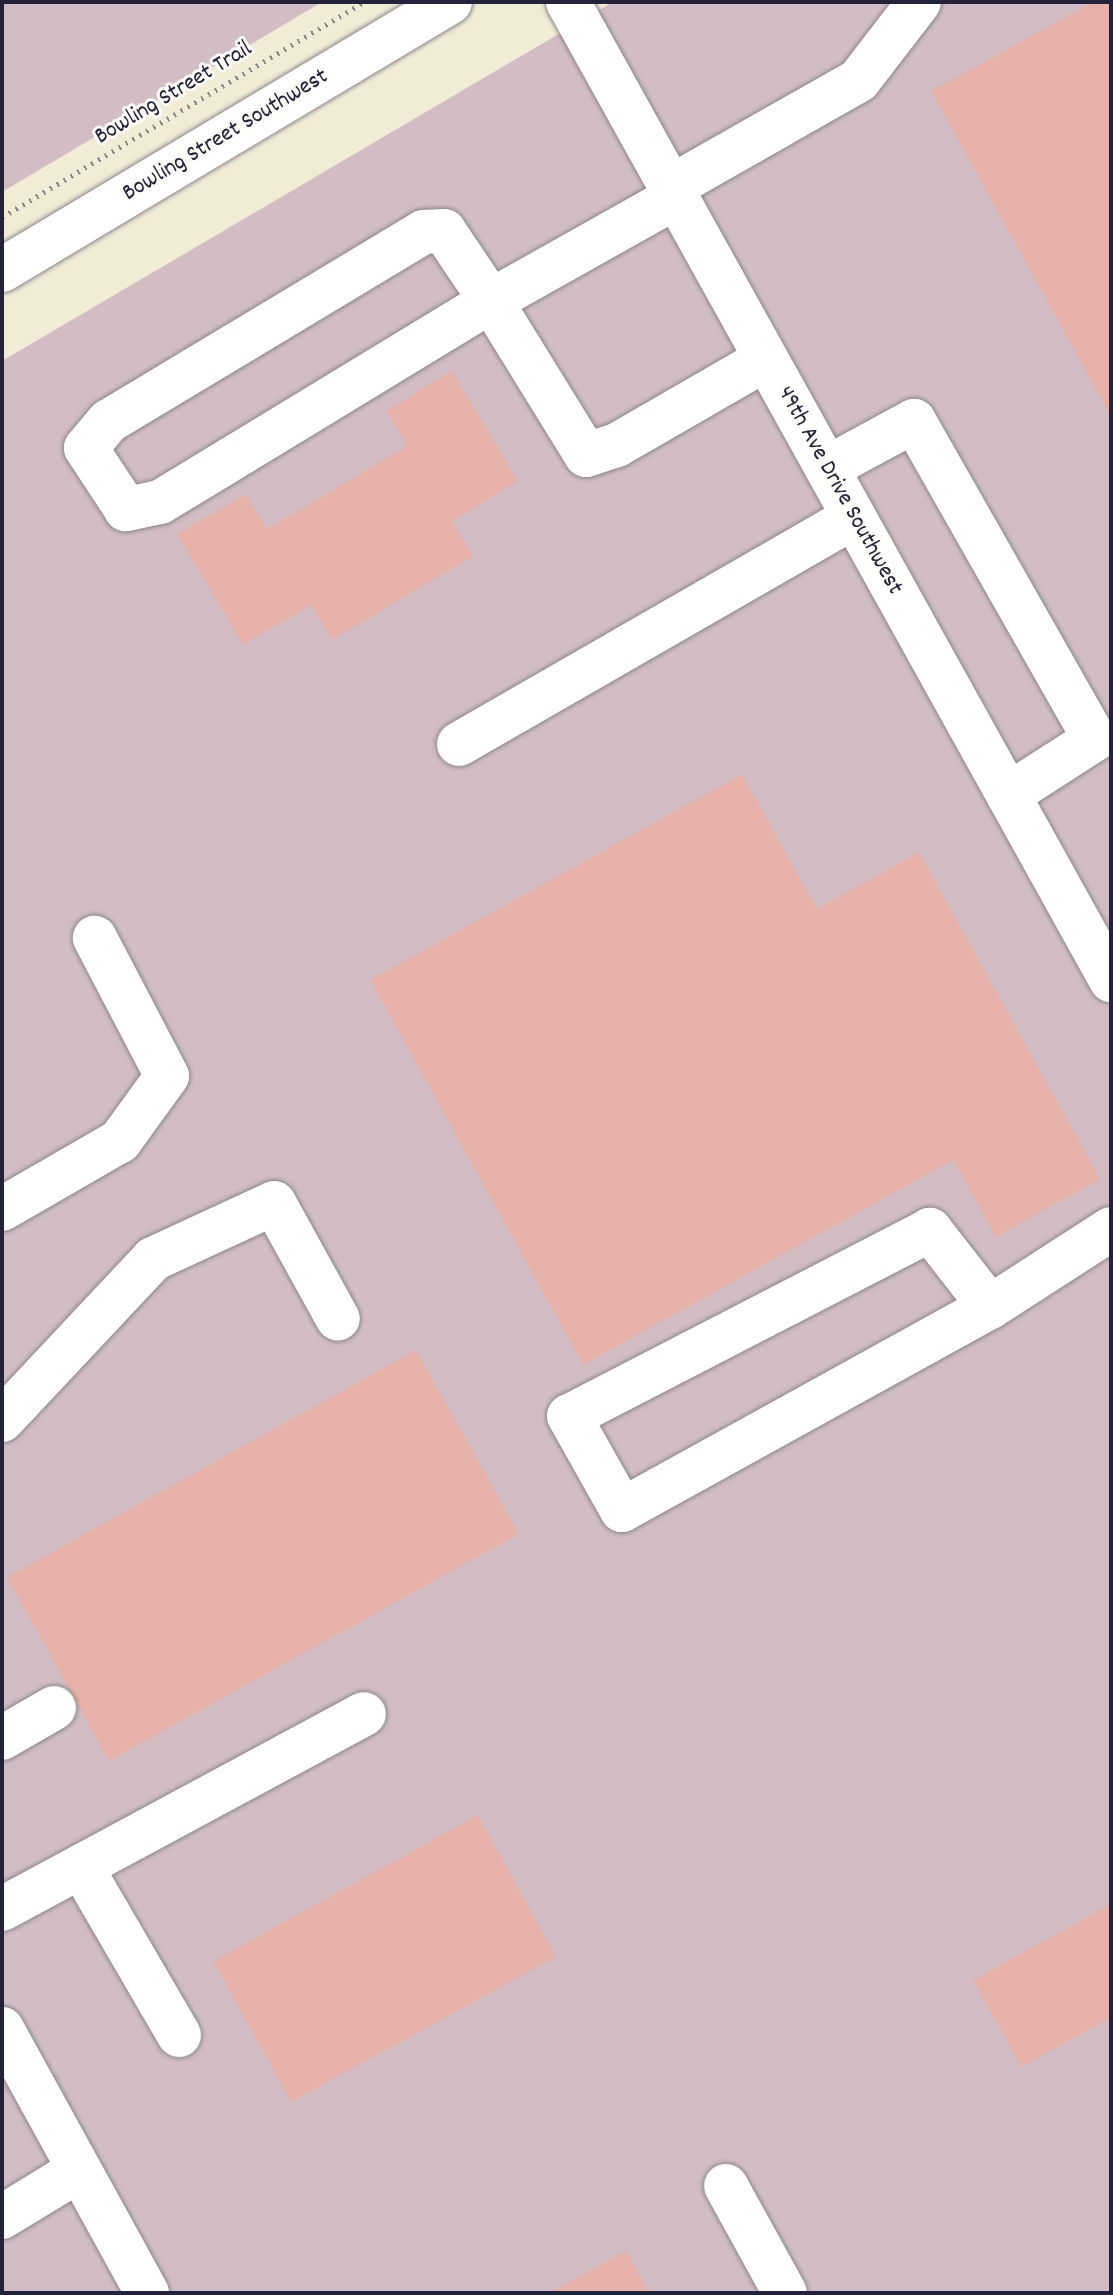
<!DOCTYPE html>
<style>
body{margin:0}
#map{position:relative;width:1113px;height:2295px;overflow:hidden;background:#f1ecd6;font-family:Dekko,sans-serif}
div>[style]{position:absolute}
.industrial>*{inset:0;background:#d2bdc5}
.building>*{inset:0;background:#e5b1a9}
.path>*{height:5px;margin-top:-2.5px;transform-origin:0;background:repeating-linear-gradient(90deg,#8a8788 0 2px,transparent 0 8px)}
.roads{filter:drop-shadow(0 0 2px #8a8788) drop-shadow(0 0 2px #8a8788)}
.minor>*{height:44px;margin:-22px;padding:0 22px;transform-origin:22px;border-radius:22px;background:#fff}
.major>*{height:44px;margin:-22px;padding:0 22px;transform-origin:22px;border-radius:22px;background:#fff}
span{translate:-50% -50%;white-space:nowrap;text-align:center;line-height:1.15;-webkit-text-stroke:6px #fdfcf7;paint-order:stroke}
.street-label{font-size:24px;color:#22223b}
.frame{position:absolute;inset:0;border:4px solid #22223b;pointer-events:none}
</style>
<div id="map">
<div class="industrial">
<div style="clip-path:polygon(2px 2px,322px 2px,2px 192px)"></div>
<div style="clip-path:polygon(613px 2px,1111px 2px,1111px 2293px,2px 2293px,2px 361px)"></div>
</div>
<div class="building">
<div style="clip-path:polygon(1093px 2px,1111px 2px,1111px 417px,931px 91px)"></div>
<div style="clip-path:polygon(452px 371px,518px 481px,452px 521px,473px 556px,332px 640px,311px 605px,243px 645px,177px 534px,246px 494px,267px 529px,407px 446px,386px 411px)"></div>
<div style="clip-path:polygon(742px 774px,817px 909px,919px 852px,1100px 1179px,996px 1237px,953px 1160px,583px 1365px,370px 980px)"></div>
<div style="clip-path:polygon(416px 1350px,519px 1534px,109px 1761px,7px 1577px)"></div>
<div style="clip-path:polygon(478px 1815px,556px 1957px,291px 2102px,213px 1961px)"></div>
<div style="clip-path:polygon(1111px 1904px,1111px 2018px,1021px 2067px,973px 1980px)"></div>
<div style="clip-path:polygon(626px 2251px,649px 2293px,549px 2293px)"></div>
</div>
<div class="path">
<div style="left:2px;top:217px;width:421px;rotate:-30.7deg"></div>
</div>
<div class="roads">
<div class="minor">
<div style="left:568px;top:2px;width:1119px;rotate:60.96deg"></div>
<div style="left:671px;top:187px;width:216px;rotate:-29.6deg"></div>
<div style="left:859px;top:80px;width:98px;rotate:-52.4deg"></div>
<div style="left:676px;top:197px;width:212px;rotate:150.7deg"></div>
<div style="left:491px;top:301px;width:181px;rotate:58.3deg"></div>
<div style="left:586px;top:455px;width:33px;rotate:-18deg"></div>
<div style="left:617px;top:445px;width:172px;rotate:-30deg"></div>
<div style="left:444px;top:231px;width:84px;rotate:56.1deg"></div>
<div style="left:491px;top:301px;width:387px;rotate:148.7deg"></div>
<div style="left:160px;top:502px;width:35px;rotate:168deg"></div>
<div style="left:126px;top:509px;width:73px;rotate:-123.3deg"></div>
<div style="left:86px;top:448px;width:35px;rotate:-50deg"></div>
<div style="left:109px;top:421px;width:366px;rotate:-31deg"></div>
<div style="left:423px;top:232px;width:21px;rotate:-3deg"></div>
<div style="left:827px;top:468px;width:99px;rotate:-28.4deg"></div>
<div style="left:914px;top:421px;width:366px;rotate:60.4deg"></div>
<div style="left:1095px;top:739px;width:103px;rotate:147.2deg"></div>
<div style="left:459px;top:744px;width:455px;rotate:-29.9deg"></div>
<div style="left:2px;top:1209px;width:136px;rotate:-30deg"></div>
<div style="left:120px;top:1141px;width:80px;rotate:-54.1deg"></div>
<div style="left:167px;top:1076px;width:156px;rotate:-117.6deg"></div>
<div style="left:990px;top:1307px;width:98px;rotate:-127.9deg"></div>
<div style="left:930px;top:1230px;width:406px;rotate:152.7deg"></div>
<div style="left:569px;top:1416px;width:108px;rotate:60.6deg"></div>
<div style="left:622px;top:1510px;width:420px;rotate:-28.9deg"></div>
<div style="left:990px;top:1307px;width:144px;rotate:-32.8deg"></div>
<div style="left:2px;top:1420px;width:221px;rotate:-46.8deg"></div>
<div style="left:153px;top:1259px;width:133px;rotate:-24.8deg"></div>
<div style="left:274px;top:1203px;width:132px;rotate:61.1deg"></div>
<div style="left:2px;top:1738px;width:60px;rotate:-30deg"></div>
<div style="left:83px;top:1870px;width:191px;rotate:59.8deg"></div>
<div style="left:2px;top:1909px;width:411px;rotate:-28.3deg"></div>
<div style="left:2px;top:2029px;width:301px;rotate:61.2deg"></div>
<div style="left:726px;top:2186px;width:122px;rotate:61.1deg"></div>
<div style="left:2px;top:2217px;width:90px;rotate:-31.4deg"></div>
</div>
<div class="major">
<div style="left:2px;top:270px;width:522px;rotate:-30.89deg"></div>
</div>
</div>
<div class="street-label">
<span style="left:174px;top:94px;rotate:-31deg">Bowling Street Trail</span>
<span style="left:226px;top:136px;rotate:-31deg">Bowling Street Southwest</span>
<span style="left:839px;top:491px;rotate:61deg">49th Ave Drive Southwest</span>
</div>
<div class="frame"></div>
</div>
